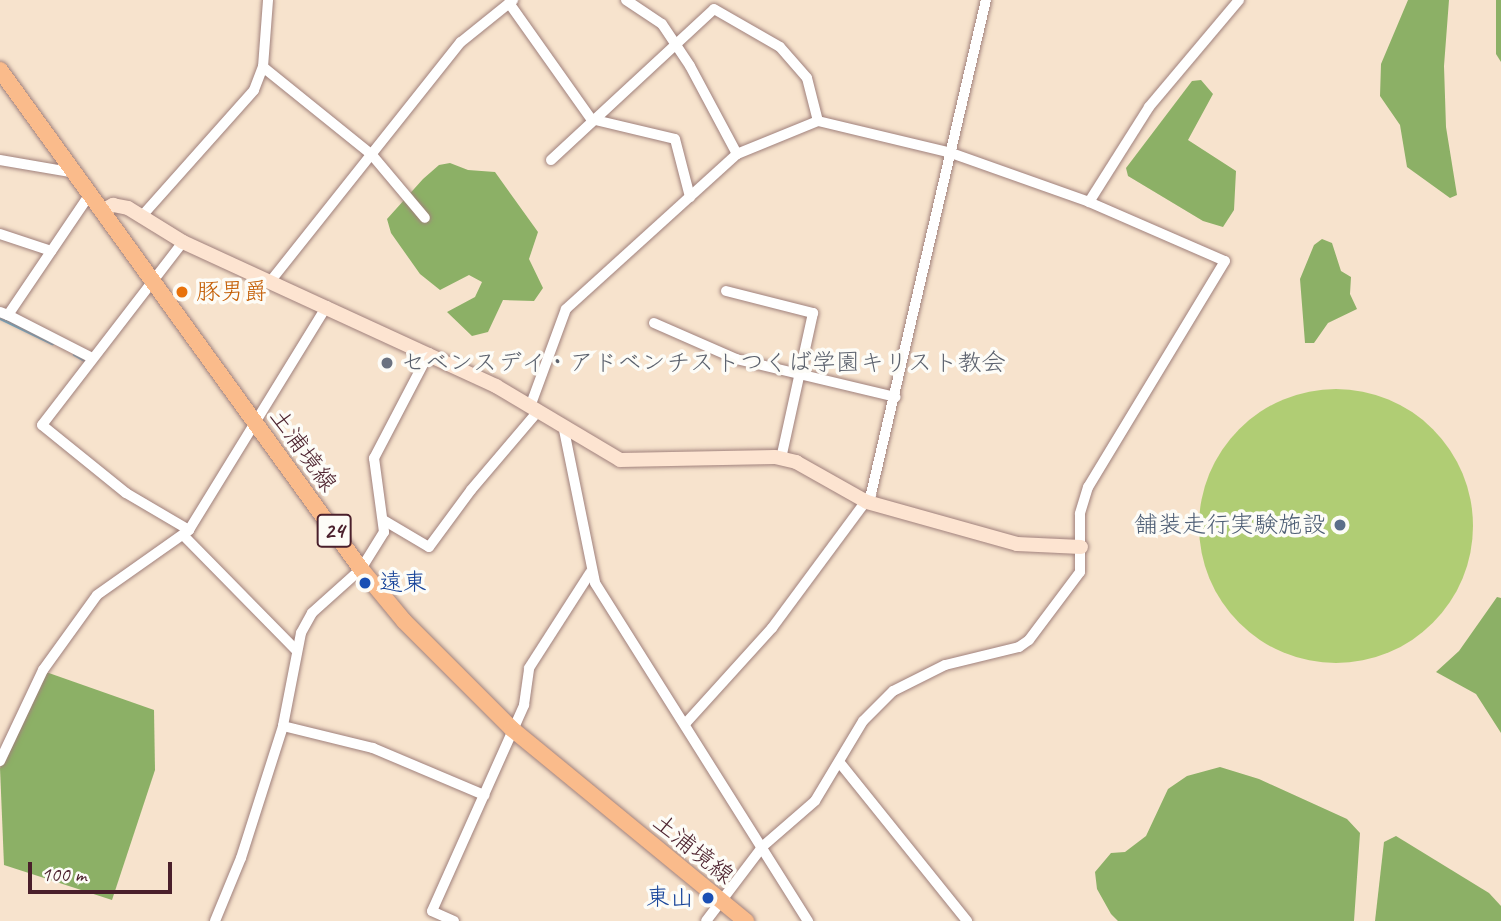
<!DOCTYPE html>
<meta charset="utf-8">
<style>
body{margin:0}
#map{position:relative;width:1501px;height:921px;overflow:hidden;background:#f7e3cd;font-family:Caveat,"Klee One",sans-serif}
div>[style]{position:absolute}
.green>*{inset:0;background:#b0cd74}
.round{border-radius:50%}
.forest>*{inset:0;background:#8cb066}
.stream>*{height:2.5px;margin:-1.25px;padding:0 1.25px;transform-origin:1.25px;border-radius:1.25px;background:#57add3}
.roads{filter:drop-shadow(0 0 2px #a0817c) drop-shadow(0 0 2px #a0817c)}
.street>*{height:10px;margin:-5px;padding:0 5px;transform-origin:5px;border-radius:5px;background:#fff}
.secondary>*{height:14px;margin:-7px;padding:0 7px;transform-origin:7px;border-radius:7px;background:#fde4d1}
.primary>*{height:16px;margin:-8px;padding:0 8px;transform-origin:8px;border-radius:8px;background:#fabb8b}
.dots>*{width:19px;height:19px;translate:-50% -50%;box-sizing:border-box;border:4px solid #fdfcf7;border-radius:50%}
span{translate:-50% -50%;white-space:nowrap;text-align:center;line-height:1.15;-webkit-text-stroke:7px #fdfcf7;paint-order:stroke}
.shield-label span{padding:2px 5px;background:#fdfcf7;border:2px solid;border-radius:5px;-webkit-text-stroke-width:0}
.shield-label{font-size:23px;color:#4a1f2b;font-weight:700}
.food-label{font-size:24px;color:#c56008}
.left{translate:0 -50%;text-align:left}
.worship-label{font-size:24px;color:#5b616d}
.street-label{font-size:24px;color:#4a1f2b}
.service-label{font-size:24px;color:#4e5e75}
.right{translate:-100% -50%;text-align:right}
.transit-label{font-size:24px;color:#164399}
.scale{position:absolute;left:28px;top:862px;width:144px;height:32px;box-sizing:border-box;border:4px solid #4a1f2b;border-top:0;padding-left:9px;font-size:21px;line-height:24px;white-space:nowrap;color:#4a1f2b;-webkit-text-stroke:5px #fdfcf7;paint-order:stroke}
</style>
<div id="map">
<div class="green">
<div class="round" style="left:1199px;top:389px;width:274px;height:274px"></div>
</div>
<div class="forest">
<div style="clip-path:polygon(1408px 0,1449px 0,1444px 66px,1446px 127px,1457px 195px,1450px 198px,1407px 167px,1400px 125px,1380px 96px,1381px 64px)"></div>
<div style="clip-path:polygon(1496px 0,1501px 0,1501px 62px,1496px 54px)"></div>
<div style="clip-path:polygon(1201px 80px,1213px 94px,1188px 140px,1236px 171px,1234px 210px,1223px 227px,1203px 221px,1128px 176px,1126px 168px,1192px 81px)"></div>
<div style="clip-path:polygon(450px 163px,468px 170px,495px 172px,538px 232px,529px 259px,543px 288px,534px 301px,503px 300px,488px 332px,472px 336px,447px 312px,475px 297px,482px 282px,469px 275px,440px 290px,420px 274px,391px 233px,387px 219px,423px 179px,439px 165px)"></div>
<div style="clip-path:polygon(1322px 239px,1332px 243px,1341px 271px,1351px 277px,1350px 294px,1357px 309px,1328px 323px,1314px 343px,1305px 343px,1300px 279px,1314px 245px)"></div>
<div style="clip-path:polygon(1497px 597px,1501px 598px,1501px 733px,1476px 694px,1436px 672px,1459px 651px)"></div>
<div style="clip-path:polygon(46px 672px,154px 710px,155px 770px,112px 900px,4px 865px,0 768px)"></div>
<div style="clip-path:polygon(1220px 767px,1259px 779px,1347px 819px,1360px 833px,1354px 921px,1118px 921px,1111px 914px,1097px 889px,1095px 872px,1111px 853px,1125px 852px,1146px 836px,1168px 789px,1187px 776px)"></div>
<div style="clip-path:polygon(1396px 836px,1489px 893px,1501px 906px,1501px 921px,1375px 921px,1384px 842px)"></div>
</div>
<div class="stream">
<div style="left:0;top:318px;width:58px;rotate:25.7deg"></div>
<div style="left:74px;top:354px;width:14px;rotate:30deg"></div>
</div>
<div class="roads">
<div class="street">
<div style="left:626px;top:0;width:43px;rotate:33.7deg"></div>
<div style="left:662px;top:24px;width:50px;rotate:56.3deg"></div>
<div style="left:690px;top:66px;width:100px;rotate:61.9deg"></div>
<div style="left:509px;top:3px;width:142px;rotate:54.7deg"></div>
<div style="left:591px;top:119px;width:86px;rotate:13.4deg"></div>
<div style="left:675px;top:139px;width:60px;rotate:75.5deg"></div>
<div style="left:263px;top:67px;width:140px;rotate:38.9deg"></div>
<div style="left:372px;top:155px;width:82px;rotate:49.9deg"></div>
<div style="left:0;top:160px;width:76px;rotate:9.8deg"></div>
<div style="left:551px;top:160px;width:222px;rotate:-42.8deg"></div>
<div style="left:714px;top:9px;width:76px;rotate:29.9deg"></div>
<div style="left:780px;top:47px;width:41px;rotate:48.9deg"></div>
<div style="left:807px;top:78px;width:44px;rotate:75.7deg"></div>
<div style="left:1089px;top:202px;width:112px;rotate:-57.7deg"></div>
<div style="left:1149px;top:107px;width:140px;rotate:-49.9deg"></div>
<div style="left:141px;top:217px;width:170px;rotate:-48.3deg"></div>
<div style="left:254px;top:90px;width:25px;rotate:-69deg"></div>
<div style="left:263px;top:67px;width:67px;rotate:-85.7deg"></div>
<div style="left:0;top:234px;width:54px;rotate:18.4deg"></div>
<div style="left:269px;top:283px;width:308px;rotate:-51.5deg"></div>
<div style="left:461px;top:42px;width:67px;rotate:-38.9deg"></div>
<div style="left:726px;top:291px;width:90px;rotate:14.2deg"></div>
<div style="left:813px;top:313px;width:149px;rotate:102.4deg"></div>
<div style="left:0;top:312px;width:9px;rotate:21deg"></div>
<div style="left:8px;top:315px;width:146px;rotate:-55.9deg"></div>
<div style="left:8px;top:315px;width:94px;rotate:27.1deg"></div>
<div style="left:654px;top:323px;width:90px;rotate:23.7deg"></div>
<div style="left:736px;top:359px;width:164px;rotate:13.4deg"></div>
<div style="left:429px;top:353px;width:119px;rotate:117.6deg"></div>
<div style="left:374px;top:458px;width:75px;rotate:82.3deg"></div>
<div style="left:384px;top:532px;width:44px;rotate:121.9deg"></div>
<div style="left:361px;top:569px;width:66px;rotate:138.1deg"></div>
<div style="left:312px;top:613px;width:23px;rotate:119deg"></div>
<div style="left:301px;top:633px;width:95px;rotate:101deg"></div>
<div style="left:283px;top:726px;width:93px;rotate:13.7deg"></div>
<div style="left:373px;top:748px;width:121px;rotate:22.9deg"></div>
<div style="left:531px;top:404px;width:101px;rotate:-69.8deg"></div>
<div style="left:566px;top:309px;width:231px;rotate:-42.2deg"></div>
<div style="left:737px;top:154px;width:87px;rotate:-22.2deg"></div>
<div style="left:818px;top:121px;width:137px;rotate:13.5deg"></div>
<div style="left:951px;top:153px;width:146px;rotate:19.5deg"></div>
<div style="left:1089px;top:202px;width:148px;rotate:23.5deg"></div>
<div style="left:1225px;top:261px;width:264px;rotate:121.2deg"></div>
<div style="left:1088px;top:487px;width:28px;rotate:107deg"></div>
<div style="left:1080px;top:514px;width:58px;rotate:90deg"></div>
<div style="left:1080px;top:572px;width:85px;rotate:126.9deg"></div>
<div style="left:1029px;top:640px;width:12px;rotate:145deg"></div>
<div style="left:1019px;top:647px;width:76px;rotate:166.3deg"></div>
<div style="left:945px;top:665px;width:58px;rotate:153.4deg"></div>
<div style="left:893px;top:691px;width:42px;rotate:135deg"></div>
<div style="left:863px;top:721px;width:93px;rotate:121deg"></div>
<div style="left:815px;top:801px;width:69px;rotate:139.1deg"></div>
<div style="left:763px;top:846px;width:94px;rotate:127.2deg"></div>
<div style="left:564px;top:430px;width:156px;rotate:78.5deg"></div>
<div style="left:595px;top:583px;width:400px;rotate:57.8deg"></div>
<div style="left:385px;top:521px;width:51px;rotate:30.6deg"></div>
<div style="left:429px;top:547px;width:71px;rotate:-53.6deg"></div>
<div style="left:471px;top:490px;width:105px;rotate:-49.6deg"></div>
<div style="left:189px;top:530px;width:263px;rotate:-58.4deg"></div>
<div style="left:185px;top:537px;width:158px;rotate:45.5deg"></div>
<div style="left:685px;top:724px;width:130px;rotate:-47.8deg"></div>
<div style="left:772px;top:628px;width:167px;rotate:-53.5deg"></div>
<div style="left:871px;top:494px;width:507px;rotate:-76.9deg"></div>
<div style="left:0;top:761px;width:101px;rotate:-64.7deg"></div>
<div style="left:43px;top:670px;width:92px;rotate:-54.2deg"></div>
<div style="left:97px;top:595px;width:113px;rotate:-35.2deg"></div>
<div style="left:189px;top:530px;width:73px;rotate:-149.6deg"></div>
<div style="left:126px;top:493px;width:108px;rotate:-141deg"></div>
<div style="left:42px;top:425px;width:231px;rotate:-52.4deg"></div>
<div style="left:840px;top:763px;width:203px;rotate:51.2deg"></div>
<div style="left:215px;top:921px;width:68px;rotate:-67.6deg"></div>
<div style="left:241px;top:858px;width:139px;rotate:-72.3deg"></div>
<div style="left:454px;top:921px;width:24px;rotate:-156deg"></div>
<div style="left:432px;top:911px;width:226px;rotate:-65.9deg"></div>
<div style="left:524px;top:705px;width:37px;rotate:-82deg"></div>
<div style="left:529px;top:668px;width:113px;rotate:-57.3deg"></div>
</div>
<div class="secondary">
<div style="left:102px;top:211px;width:13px;rotate:-29deg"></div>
<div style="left:113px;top:205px;width:15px;rotate:11deg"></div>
<div style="left:128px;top:208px;width:65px;rotate:31.7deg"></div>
<div style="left:183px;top:242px;width:345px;rotate:24.7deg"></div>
<div style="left:496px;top:386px;width:144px;rotate:30.8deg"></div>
<div style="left:620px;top:460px;width:155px;rotate:-1.1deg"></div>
<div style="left:775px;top:457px;width:22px;rotate:13deg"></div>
<div style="left:796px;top:462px;width:81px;rotate:29.4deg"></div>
<div style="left:867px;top:502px;width:156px;rotate:15.6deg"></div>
<div style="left:1017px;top:544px;width:64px;rotate:2.7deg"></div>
</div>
<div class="primary">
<div style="left:0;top:70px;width:616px;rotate:54.12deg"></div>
<div style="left:361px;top:569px;width:67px;rotate:50.4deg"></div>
<div style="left:404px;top:621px;width:153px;rotate:45deg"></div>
<div style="left:512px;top:729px;width:303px;rotate:39.4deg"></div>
</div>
</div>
<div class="dots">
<div style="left:182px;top:292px;background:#e8710a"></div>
<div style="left:387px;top:363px;background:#6b7280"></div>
<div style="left:1340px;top:525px;background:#5c6f8a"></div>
<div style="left:365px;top:583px;background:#1a4fb4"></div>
<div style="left:708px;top:898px;background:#1a4fb4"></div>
</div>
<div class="shield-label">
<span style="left:334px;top:531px">24</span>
</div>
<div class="food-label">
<span class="left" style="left:196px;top:292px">豚男爵</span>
</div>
<div class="worship-label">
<span class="left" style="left:401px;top:363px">セベンスデイ・アドベンチストつくば学園キリスト教会</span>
</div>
<div class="street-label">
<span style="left:303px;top:450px;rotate:54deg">土浦境線</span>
<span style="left:693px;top:849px;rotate:39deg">土浦境線</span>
</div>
<div class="service-label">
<span class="right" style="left:1326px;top:525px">舗装走行実験施設</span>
</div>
<div class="transit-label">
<span class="left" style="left:379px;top:583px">遠東</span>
<span class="right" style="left:694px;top:898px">東山</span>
</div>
<div class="scale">100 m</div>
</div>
